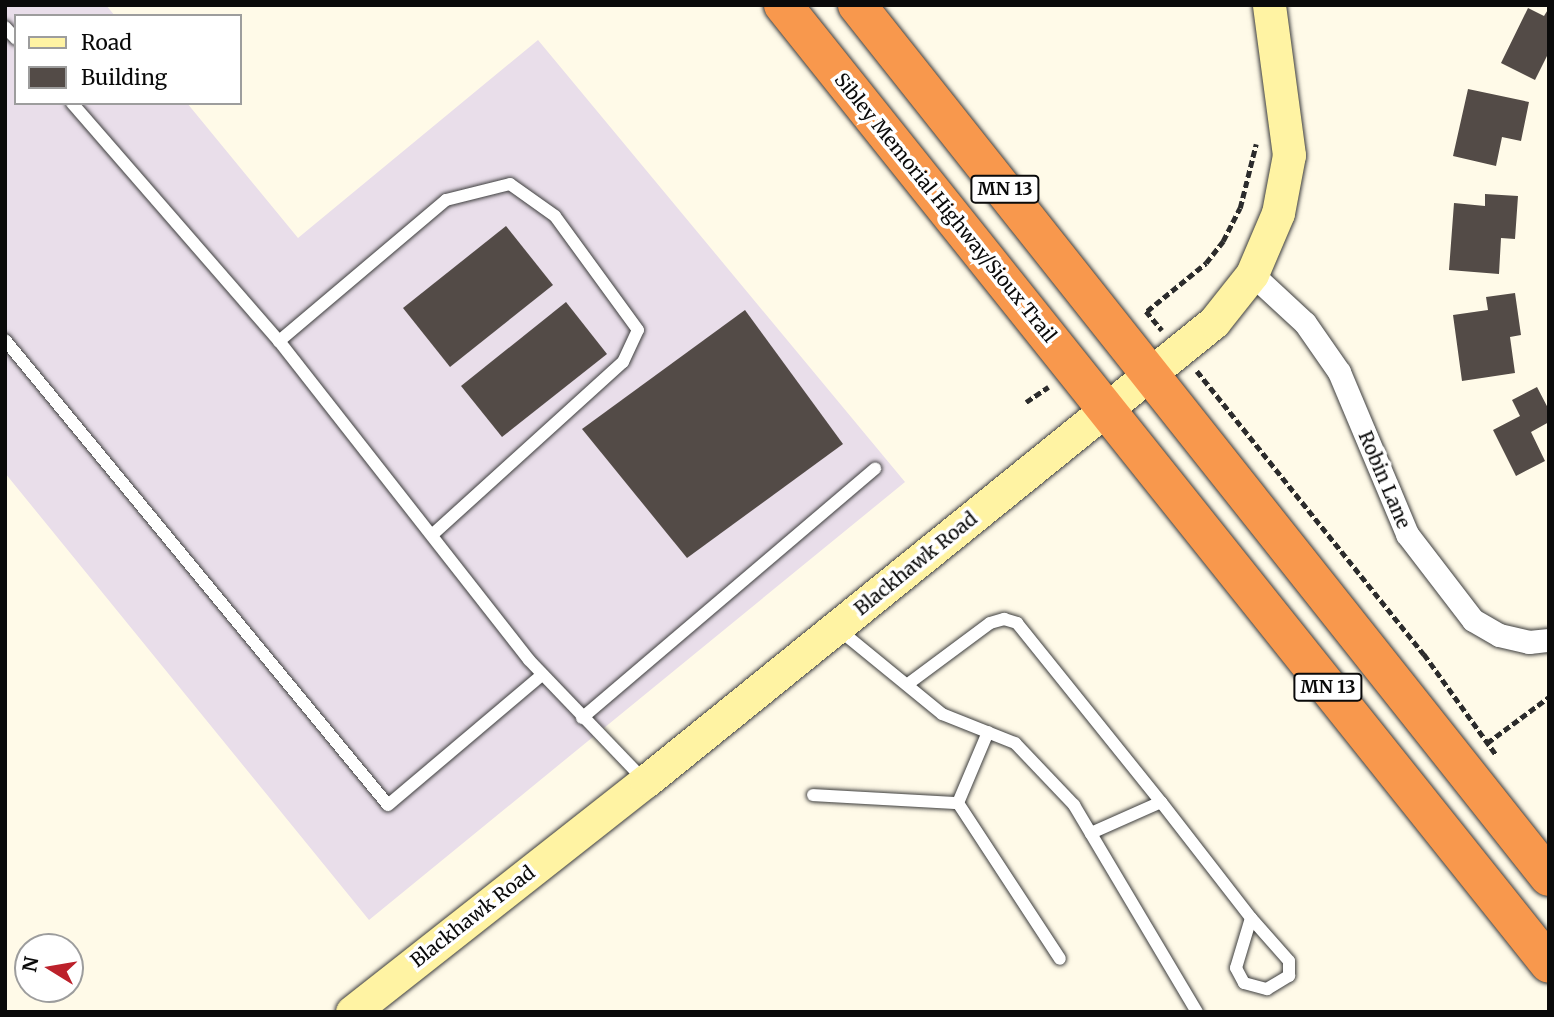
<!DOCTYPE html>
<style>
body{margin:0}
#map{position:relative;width:1554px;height:1017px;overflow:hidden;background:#fffae8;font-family:Merriweather,serif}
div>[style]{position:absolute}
.industrial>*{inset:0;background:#e9deea}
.building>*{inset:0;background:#534b47}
.path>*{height:4.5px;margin-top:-2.25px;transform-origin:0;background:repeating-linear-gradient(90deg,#2c2c2c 0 7px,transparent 0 10.5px)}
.roads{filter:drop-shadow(0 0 2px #3d3d3d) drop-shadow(0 0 2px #3d3d3d)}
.lane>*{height:12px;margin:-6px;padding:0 6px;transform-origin:6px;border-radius:6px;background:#fff}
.street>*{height:23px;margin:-11.5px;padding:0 11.5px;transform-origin:11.5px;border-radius:11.5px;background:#fff}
.secondary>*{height:33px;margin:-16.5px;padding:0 16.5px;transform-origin:16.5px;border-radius:16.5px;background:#fff3a3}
.highway>*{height:38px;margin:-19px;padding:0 19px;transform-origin:19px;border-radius:19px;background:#f8984d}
span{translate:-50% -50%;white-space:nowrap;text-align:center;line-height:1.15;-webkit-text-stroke:7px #fff;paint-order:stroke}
.shield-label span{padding:2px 5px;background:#fff;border:2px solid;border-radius:5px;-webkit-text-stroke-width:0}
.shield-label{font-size:18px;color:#0a0a0a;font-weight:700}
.street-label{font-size:19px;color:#0a0a0a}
.frame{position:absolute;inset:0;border:7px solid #0a0a0a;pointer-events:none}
.legend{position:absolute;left:14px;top:14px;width:228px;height:91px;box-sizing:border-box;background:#fff;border:2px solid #9d9d9d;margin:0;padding:9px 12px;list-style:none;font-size:21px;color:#0a0a0a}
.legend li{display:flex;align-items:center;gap:14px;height:35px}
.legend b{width:35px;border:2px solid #9d9d9d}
.north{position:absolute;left:14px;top:933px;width:70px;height:70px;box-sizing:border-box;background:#fff;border:2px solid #9d9d9d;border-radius:50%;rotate:281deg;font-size:19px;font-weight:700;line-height:28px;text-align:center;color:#0a0a0a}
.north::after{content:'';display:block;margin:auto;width:24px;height:32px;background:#bc212b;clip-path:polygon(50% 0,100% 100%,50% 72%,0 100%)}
</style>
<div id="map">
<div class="industrial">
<div style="clip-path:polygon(5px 5px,106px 5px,115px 16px,16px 16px,16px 103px,187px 103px,298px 238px,538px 40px,905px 482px,369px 920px,5px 473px)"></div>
</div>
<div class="building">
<div style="clip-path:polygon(1528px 8px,1544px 16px,1549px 8px,1549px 52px,1535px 80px,1501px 63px)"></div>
<div style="clip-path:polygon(1468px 89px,1529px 102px,1521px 141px,1502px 137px,1496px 166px,1453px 156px)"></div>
<div style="clip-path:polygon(1485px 194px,1518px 196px,1515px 239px,1501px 238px,1499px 274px,1449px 270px,1454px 203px,1485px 206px)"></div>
<div style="clip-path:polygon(506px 226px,553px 285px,450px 367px,403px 308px)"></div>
<div style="clip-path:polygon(1515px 293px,1521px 335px,1510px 337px,1515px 373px,1462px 381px,1453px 315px,1488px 310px,1486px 297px)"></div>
<div style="clip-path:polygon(566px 302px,607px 354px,502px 437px,461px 386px)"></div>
<div style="clip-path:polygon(745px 310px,843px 444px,687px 558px,582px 429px)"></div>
<div style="clip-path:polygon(1537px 387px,1549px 410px,1549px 422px,1531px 432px,1545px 461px,1516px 476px,1493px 430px,1520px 416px,1512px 400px)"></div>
</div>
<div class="path">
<div style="left:1146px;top:311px;width:25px;rotate:50deg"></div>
<div style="left:1147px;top:311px;width:76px;rotate:-39.1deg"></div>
<div style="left:1206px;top:263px;width:28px;rotate:-52deg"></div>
<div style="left:1223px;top:241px;width:37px;rotate:-63deg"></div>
<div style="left:1240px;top:208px;width:66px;rotate:-76deg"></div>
<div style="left:1197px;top:371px;width:363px;rotate:51.3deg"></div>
<div style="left:1424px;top:654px;width:125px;rotate:54.4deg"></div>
<div style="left:1026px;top:402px;width:27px;rotate:-34deg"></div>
<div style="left:1487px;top:743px;width:77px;rotate:-36.6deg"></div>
</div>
<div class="roads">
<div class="lane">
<div style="left:5px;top:27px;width:16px;rotate:47deg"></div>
<div style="left:72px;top:103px;width:315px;rotate:49deg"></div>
<div style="left:5px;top:340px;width:602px;rotate:50.52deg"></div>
<div style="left:388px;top:805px;width:202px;rotate:-40.2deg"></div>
<div style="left:432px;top:535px;width:258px;rotate:-42.2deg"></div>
<div style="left:623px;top:362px;width:35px;rotate:-65deg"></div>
<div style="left:638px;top:330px;width:141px;rotate:-126.1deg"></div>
<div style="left:555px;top:216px;width:55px;rotate:-144.6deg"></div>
<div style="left:510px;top:184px;width:66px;rotate:166deg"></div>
<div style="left:446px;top:200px;width:219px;rotate:139.8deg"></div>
<div style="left:279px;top:341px;width:405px;rotate:51.9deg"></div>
<div style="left:529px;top:660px;width:168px;rotate:46.2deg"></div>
<div style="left:837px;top:628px;width:136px;rotate:39.3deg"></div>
<div style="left:942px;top:714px;width:79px;rotate:21.7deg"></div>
<div style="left:1015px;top:743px;width:86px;rotate:46.4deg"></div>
<div style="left:1074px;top:805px;width:241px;rotate:59.3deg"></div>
<div style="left:908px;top:684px;width:102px;rotate:-36.6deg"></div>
<div style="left:990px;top:623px;width:15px;rotate:-16deg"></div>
<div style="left:1004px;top:619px;width:14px;rotate:17deg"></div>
<div style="left:1017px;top:623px;width:230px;rotate:51.2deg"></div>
<div style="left:1161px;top:802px;width:77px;rotate:156.1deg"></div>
<div style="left:582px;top:718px;width:385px;rotate:-40.4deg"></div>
<div style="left:988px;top:732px;width:77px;rotate:112.9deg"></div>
<div style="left:958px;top:803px;width:186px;rotate:56.8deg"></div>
<div style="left:813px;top:795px;width:145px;rotate:3.2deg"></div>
<div style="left:1161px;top:802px;width:147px;rotate:52.2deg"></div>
<div style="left:1251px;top:918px;width:52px;rotate:106.7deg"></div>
<div style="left:1236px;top:968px;width:17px;rotate:62deg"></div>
<div style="left:1244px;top:983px;width:24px;rotate:15deg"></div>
<div style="left:1267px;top:989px;width:26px;rotate:-31deg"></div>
<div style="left:1289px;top:976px;width:15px;rotate:-90deg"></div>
<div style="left:1289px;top:961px;width:57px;rotate:-131.5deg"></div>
</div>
<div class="street">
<div style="left:1252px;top:274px;width:72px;rotate:42.8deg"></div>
<div style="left:1305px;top:323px;width:60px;rotate:55.2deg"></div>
<div style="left:1339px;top:372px;width:176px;rotate:67.2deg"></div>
<div style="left:1407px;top:534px;width:108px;rotate:52.5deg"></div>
<div style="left:1473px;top:620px;width:30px;rotate:30deg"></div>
<div style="left:1499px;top:635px;width:31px;rotate:13deg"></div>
<div style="left:1529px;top:642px;width:20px;rotate:-6deg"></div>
</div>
<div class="secondary">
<div style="left:352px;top:1012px;width:374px;rotate:-38.2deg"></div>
<div style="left:646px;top:781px;width:730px;rotate:-38.94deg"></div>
<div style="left:1214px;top:322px;width:61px;rotate:-51.6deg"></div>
<div style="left:1252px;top:274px;width:66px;rotate:-66.9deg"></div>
<div style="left:1278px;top:213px;width:59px;rotate:-79.3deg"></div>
<div style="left:1289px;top:155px;width:151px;rotate:-97.6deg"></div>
</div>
<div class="highway">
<div style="left:783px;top:5px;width:1227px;rotate:51.38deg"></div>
<div style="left:857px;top:5px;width:1113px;rotate:51.57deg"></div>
</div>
</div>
<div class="shield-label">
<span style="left:1005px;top:189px">MN 13</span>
<span style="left:1328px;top:687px">MN 13</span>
</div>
<div class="street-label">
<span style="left:945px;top:208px;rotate:51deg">Sibley Memorial Highway/Sioux Trail</span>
<span style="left:1384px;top:480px;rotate:67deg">Robin Lane</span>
<span style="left:916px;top:564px;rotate:-39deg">Blackhawk Road</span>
<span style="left:473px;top:917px;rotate:-38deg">Blackhawk Road</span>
</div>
<div class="frame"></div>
<ul class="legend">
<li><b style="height:9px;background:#fff3a3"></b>Road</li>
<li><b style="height:19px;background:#534b47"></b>Building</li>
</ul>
<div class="north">N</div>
</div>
